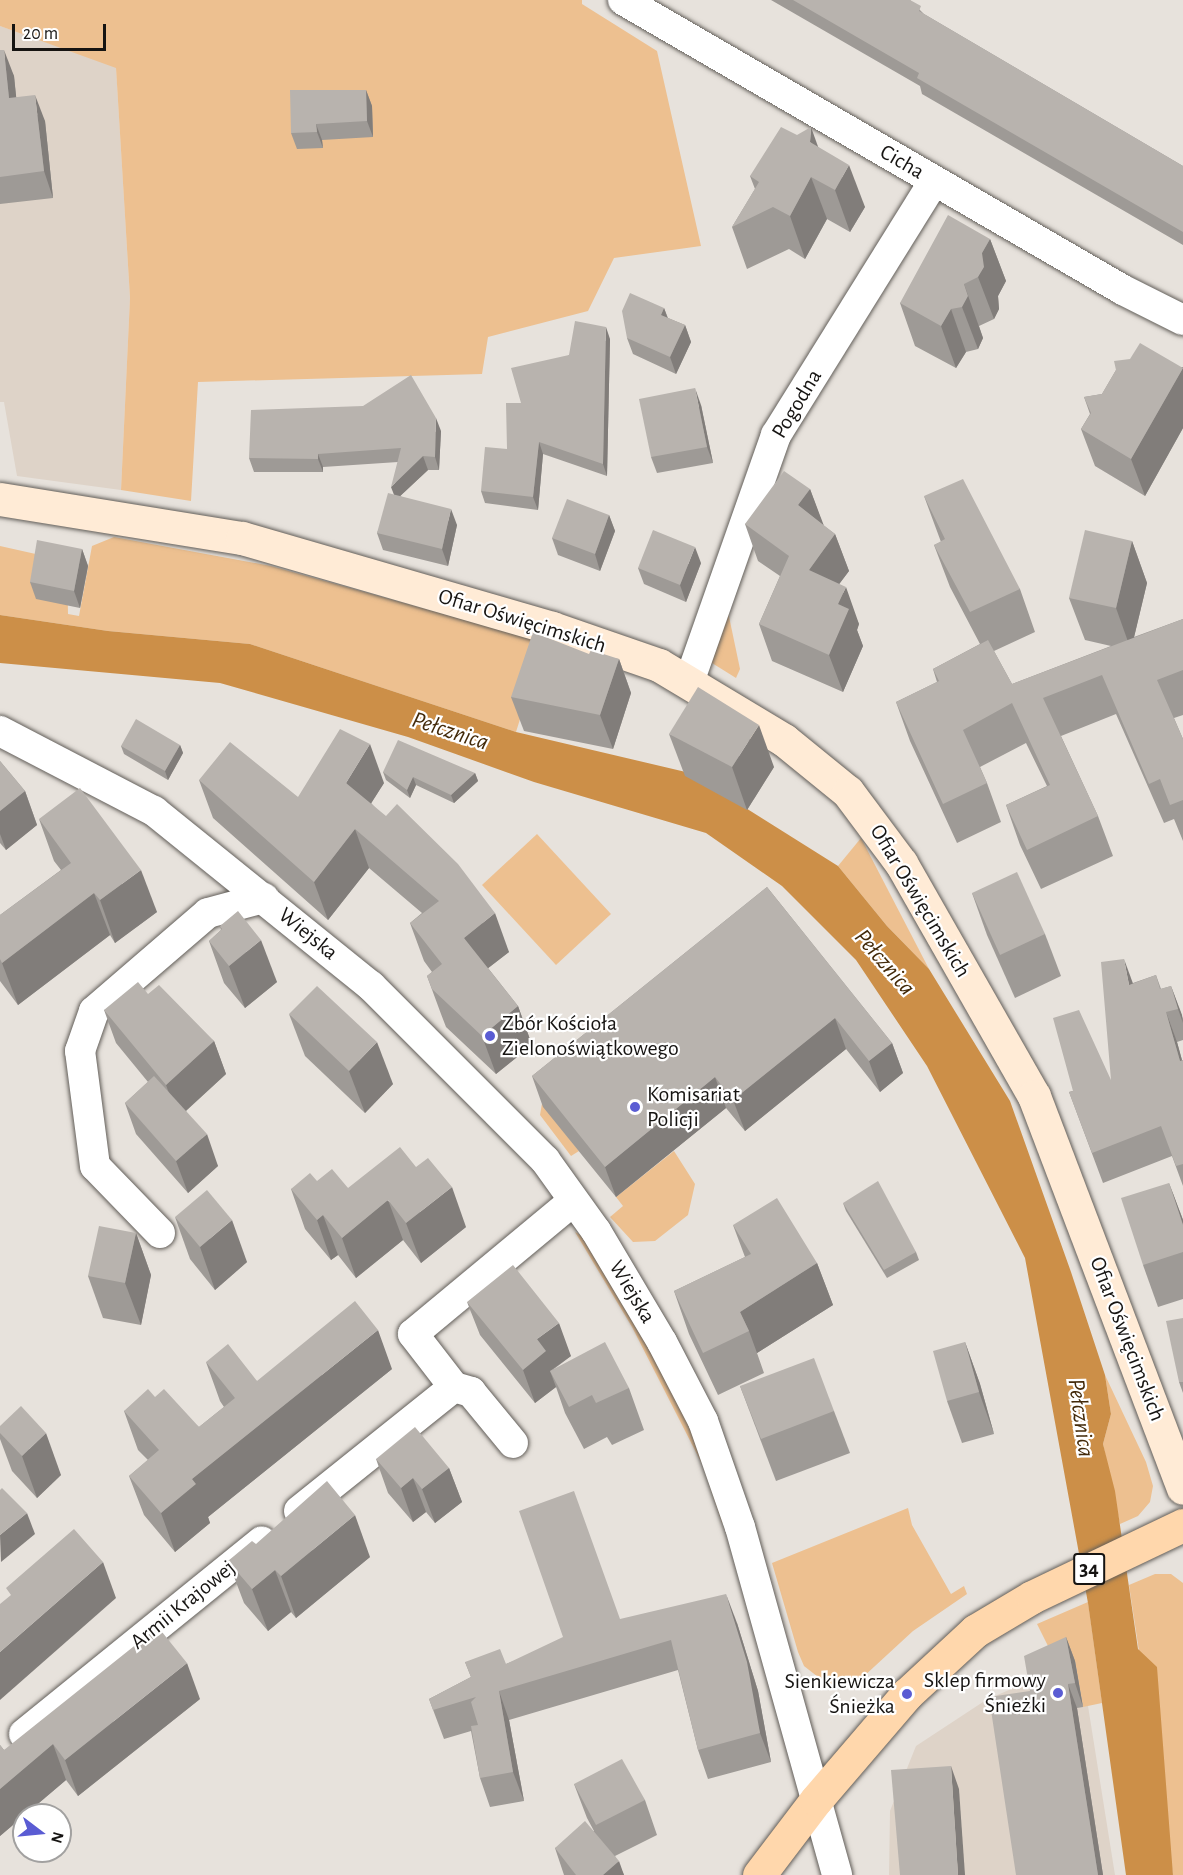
<!DOCTYPE html>
<meta charset="utf-8">
<style>
body{margin:0}
#map{position:relative;width:1183px;height:1875px;overflow:hidden;background:#e7e2dc;font-family:"Alegreya Sans",sans-serif}
div>[style]{position:absolute}
.built>*{inset:0;background:#ded3c8}
.green>*{inset:0;background:#edc090}
.water>*{inset:0;background:#cc8f48}
.roads{filter:drop-shadow(0 0 2px #625e59) drop-shadow(0 0 2px #625e59)}
.street>*{height:30px;margin:-15px;padding:0 15px;transform-origin:15px;border-radius:15px;background:#fff}
.secondary>*{height:33px;margin:-16.5px;padding:0 16.5px;transform-origin:16.5px;border-radius:16.5px;background:#ffebd6}
.primary>*{height:33px;margin:-16.5px;padding:0 16.5px;transform-origin:16.5px;border-radius:16.5px;background:#ffd7ac}
.wall>*{inset:0;background:#9e9a96}
.shaded-wall>*{inset:0;background:#817d7a}
.building>*{inset:0;background:#b8b3ae}
.dots>*{width:16px;height:16px;translate:-50% -50%;box-sizing:border-box;border:3px solid #fff;border-radius:50%}
span{translate:-50% -50%;white-space:nowrap;text-align:center;line-height:1.15;-webkit-text-stroke:4.5px #fff;paint-order:stroke}
.shield-label span{padding:2px 4px;background:#fff;border:2px solid;border-radius:4px;-webkit-text-stroke-width:0}
.shield-label{font-size:21px;color:#161412;font-weight:700}
.street-label{font-size:22px;color:#161412}
.poi-label{font-size:22px;color:#161412}
.left{translate:0 -50%;text-align:left}
.right{translate:-100% -50%;text-align:right}
.water-label{font-size:24px;color:#432a0a;font-style:italic}
.north{position:absolute;left:12px;top:1803px;width:60px;height:60px;box-sizing:border-box;background:#fff;border:2px solid #a2a1a0;border-radius:50%;rotate:106deg;font-size:16px;font-weight:700;line-height:24px;text-align:center;color:#161412}
.north::after{content:'';display:block;margin:auto;width:21px;height:27px;background:#5a5cd3;clip-path:polygon(50% 0,100% 100%,50% 72%,0 100%)}
.scale{position:absolute;left:12px;top:24px;width:94px;height:27px;box-sizing:border-box;border:3px solid #161412;border-top:0;padding-left:8px;font-size:18px;line-height:21px;white-space:nowrap;color:#161412;-webkit-text-stroke:4px #fff;paint-order:stroke}
</style>
<div id="map">
<div class="built">
<div style="clip-path:polygon(0 26px,116px 67px,130px 298px,121px 490px,17px 476px,4px 402px,0 402px)"></div>
<div style="clip-path:polygon(1075px 1661px,1083px 1706px,1088px 1706px,1115px 1875px,889px 1875px,890px 1811px,916px 1746px,986px 1700px)"></div>
</div>
<div class="green">
<div style="clip-path:polygon(0 0,582px 0,582px 4px,657px 51px,701px 246px,614px 258px,588px 311px,488px 337px,482px 374px,198px 382px,191px 501px,121px 490px,130px 298px,116px 68px,0 26px)"></div>
<div style="clip-path:polygon(114px 537px,271px 566px,544px 642px,516px 732px,250px 644px,108px 631px,0 615px,0 546px,67px 561px,68px 614px,79px 616px,92px 546px)"></div>
<div style="clip-path:polygon(727px 607px,740px 669px,736px 678px,712px 663px,713px 648px)"></div>
<div style="clip-path:polygon(537px 834px,611px 914px,556px 965px,482px 885px)"></div>
<div style="clip-path:polygon(861px 838px,929px 969px,887px 926px,838px 866px)"></div>
<div style="clip-path:polygon(544px 1092px,544px 1107px,579px 1151px,571px 1156px,540px 1115px)"></div>
<div style="clip-path:polygon(674px 1151px,695px 1184px,688px 1215px,655px 1241px,633px 1242px,610px 1217px,623px 1206px,616px 1197px)"></div>
<div style="clip-path:polygon(575px 1232px,586px 1238px,694px 1426px,728px 1523px,722px 1523px,703px 1466px,632px 1327px)"></div>
<div style="clip-path:polygon(1105px 1375px,1146px 1462px,1153px 1486px,1150px 1502px,1138px 1516px,1120px 1524px,1103px 1444px,1111px 1414px)"></div>
<div style="clip-path:polygon(908px 1508px,912px 1525px,951px 1594px,964px 1586px,967px 1594px,913px 1631px,862px 1678px,840px 1686px,827px 1684px,804px 1666px,798px 1652px,772px 1563px)"></div>
<div style="clip-path:polygon(1155px 1574px,1171px 1574px,1183px 1583px,1183px 1875px,1173px 1875px,1129px 1585px)"></div>
<div style="clip-path:polygon(1088px 1602px,1102px 1703px,1083px 1707px,1075px 1661px,1059px 1668px,1037px 1624px)"></div>
</div>
<div class="water">
<div style="clip-path:polygon(0 615px,108px 631px,250px 644px,516px 732px,690px 773px,838px 866px,887px 926px,929px 969px,1010px 1101px,1071px 1272px,1105px 1375px,1111px 1414px,1103px 1444px,1115px 1491px,1138px 1649px,1157px 1667px,1173px 1875px,1126px 1875px,1088px 1603px,1025px 1258px,927px 1066px,856px 960px,782px 886px,706px 833px,534px 782px,408px 737px,220px 683px,0 663px)"></div>
</div>
<div class="roads">
<div class="street">
<div style="left:623px;top:0;width:578px;rotate:30.11deg"></div>
<div style="left:1123px;top:290px;width:67px;rotate:26.6deg"></div>
<div style="left:689px;top:682px;width:262px;rotate:-70.6deg"></div>
<div style="left:776px;top:435px;width:299px;rotate:-58.1deg"></div>
<div style="left:0;top:731px;width:174px;rotate:27.5deg"></div>
<div style="left:154px;top:811px;width:279px;rotate:38.9deg"></div>
<div style="left:371px;top:986px;width:246px;rotate:45deg"></div>
<div style="left:545px;top:1160px;width:87px;rotate:54.3deg"></div>
<div style="left:596px;top:1231px;width:129px;rotate:59.3deg"></div>
<div style="left:662px;top:1342px;width:89px;rotate:62.6deg"></div>
<div style="left:703px;top:1421px;width:112px;rotate:70.8deg"></div>
<div style="left:740px;top:1527px;width:361px;rotate:74.4deg"></div>
<div style="left:160px;top:1233px;width:93px;rotate:-134.1deg"></div>
<div style="left:95px;top:1166px;width:116px;rotate:-97.4deg"></div>
<div style="left:80px;top:1051px;width:42px;rotate:-70.7deg"></div>
<div style="left:94px;top:1011px;width:150px;rotate:-40.7deg"></div>
<div style="left:208px;top:913px;width:58px;rotate:-15deg"></div>
<div style="left:454px;top:1387px;width:18px;rotate:16deg"></div>
<div style="left:471px;top:1392px;width:66px;rotate:50.5deg"></div>
<div style="left:299px;top:1511px;width:198px;rotate:-38.7deg"></div>
<div style="left:454px;top:1387px;width:67px;rotate:-127.7deg"></div>
<div style="left:413px;top:1334px;width:208px;rotate:-39.7deg"></div>
<div style="left:24px;top:1734px;width:306px;rotate:-39deg"></div>
</div>
<div class="secondary">
<div style="left:0;top:499px;width:245px;rotate:9.2deg"></div>
<div style="left:242px;top:538px;width:323px;rotate:16.2deg"></div>
<div style="left:552px;top:628px;width:113px;rotate:19.1deg"></div>
<div style="left:659px;top:665px;width:146px;rotate:31deg"></div>
<div style="left:784px;top:740px;width:82px;rotate:39.1deg"></div>
<div style="left:848px;top:792px;width:89px;rotate:53.3deg"></div>
<div style="left:901px;top:863px;width:268px;rotate:60.3deg"></div>
<div style="left:1034px;top:1096px;width:419px;rotate:69.2deg"></div>
</div>
<div class="primary">
<div style="left:759px;top:1875px;width:94px;rotate:-52.8deg"></div>
<div style="left:816px;top:1800px;width:140px;rotate:-49.4deg"></div>
<div style="left:907px;top:1694px;width:93px;rotate:-42.8deg"></div>
<div style="left:975px;top:1631px;width:66px;rotate:-30.8deg"></div>
<div style="left:1032px;top:1597px;width:167px;rotate:-25.5deg"></div>
</div>
</div>
<div class="wall">
<div style="clip-path:polygon(771px 0,910px 0,924px 14px,1183px 166px,1183px 245px,922px 94px,920px 86px)"></div>
<div style="clip-path:polygon(0 50px,14px 76px,16px 97px,45px 121px,53px 198px,0 204px)"></div>
<div style="clip-path:polygon(366px 90px,372px 106px,373px 137px,322px 140px,323px 148px,297px 149px,291px 133px)"></div>
<div style="clip-path:polygon(818px 147px,865px 207px,850px 232px,827px 219px,805px 259px,789px 249px,747px 269px,732px 227px,755px 189px,750px 176px)"></div>
<div style="clip-path:polygon(990px 239px,1006px 281px,998px 296px,999px 309px,994px 319px,979px 326px,983px 338px,978px 349px,966px 352px,956px 368px,915px 346px,900px 303px)"></div>
<div style="clip-path:polygon(664px 308px,668px 318px,685px 325px,691px 342px,676px 374px,633px 354px,627px 338px)"></div>
<div style="clip-path:polygon(610px 339px,607px 476px,543px 454px,538px 510px,485px 503px,481px 491px,507px 449px,521px 403px,569px 355px)"></div>
<div style="clip-path:polygon(1183px 367px,1183px 428px,1145px 496px,1095px 466px,1081px 429px,1090px 414px,1084px 397px,1102px 394px,1116px 370px)"></div>
<div style="clip-path:polygon(701px 405px,713px 463px,657px 473px,651px 457px)"></div>
<div style="clip-path:polygon(441px 431px,439px 470px,428px 470px,400px 496px,457px 525px,448px 566px,383px 550px,377px 533px,394px 495px,398px 462px,323px 467px,323px 472px,254px 472px,249px 458px)"></div>
<div style="clip-path:polygon(810px 489px,823px 525px,835px 534px,849px 571px,839px 584px,859px 624px,857px 630px,863px 646px,843px 692px,772px 661px,759px 624px,780px 576px,758px 561px,745px 524px)"></div>
<div style="clip-path:polygon(924px 496px,1020px 589px,1035px 632px,994px 651px,1012px 684px,1111px 646px,1085px 640px,1069px 598px,1132px 541px,1147px 583px,1134px 637px,1183px 619px,1183px 715px,1174px 718px,1183px 739px,1183px 841px,1174px 819px,1164px 823px,1116px 714px,1061px 736px,1098px 816px,1113px 856px,1041px 889px,1020px 845px,1006px 805px,1047px 786px,1026px 743px,980px 767px,987px 783px,1001px 822px,957px 843px,910px 741px,896px 702px,937px 682px,933px 669px,980px 644px,950px 587px,934px 545px,941px 542px)"></div>
<div style="clip-path:polygon(609px 515px,615px 531px,600px 571px,558px 555px,552px 538px)"></div>
<div style="clip-path:polygon(82px 549px,88px 566px,80px 608px,36px 599px,30px 582px)"></div>
<div style="clip-path:polygon(701px 563px,686px 602px,644px 584px,638px 568px)"></div>
<div style="clip-path:polygon(589px 654px,619px 659px,631px 693px,613px 749px,524px 731px,511px 697px)"></div>
<div style="clip-path:polygon(669px 734px,774px 767px,747px 810px,685px 776px)"></div>
<div style="clip-path:polygon(180px 745px,183px 753px,168px 780px,124px 754px,121px 746px)"></div>
<div style="clip-path:polygon(0 761px,25px 791px,37px 825px,6px 850px,0 843px)"></div>
<div style="clip-path:polygon(383px 772px,475px 773px,478px 781px,454px 803px,416px 785px,410px 798px,386px 780px)"></div>
<div style="clip-path:polygon(199px 780px,298px 797px,384px 783px,371px 803px,509px 952px,488px 968px,518px 1006px,532px 1045px,496px 1074px,446px 1027px,441px 1014px,427px 976px,432px 972px,424px 961px,410px 923px,422px 913px,369px 868px,328px 920px,213px 818px)"></div>
<div style="clip-path:polygon(39px 819px,157px 912px,115px 943px,110px 935px,18px 1005px,0 981px,0 915px,61px 870px,54px 861px)"></div>
<div style="clip-path:polygon(767px 887px,892px 1043px,903px 1073px,880px 1092px,846px 1049px,745px 1131px,726px 1108px,616px 1197px,543px 1107px,532px 1076px)"></div>
<div style="clip-path:polygon(972px 893px,1045px 934px,1061px 976px,1015px 998px,987px 935px)"></div>
<div style="clip-path:polygon(220px 926px,277px 982px,245px 1008px,224px 983px,209px 941px,221px 930px)"></div>
<div style="clip-path:polygon(1156px 975px,1161px 989px,1171px 986px,1183px 1019px,1183px 1040px,1177px 1042px,1182px 1060px,1183px 1060px,1183px 1186px,1172px 1156px,1103px 1183px,1069px 1092px,1111px 1080px,1133px 983px)"></div>
<div style="clip-path:polygon(148px 994px,214px 1041px,226px 1074px,186px 1111px,218px 1166px,188px 1193px,136px 1134px,125px 1103px,148px 1082px,116px 1043px,104px 1010px)"></div>
<div style="clip-path:polygon(289px 1014px,393px 1084px,365px 1113px,305px 1056px)"></div>
<div style="clip-path:polygon(317px 1181px,348px 1188px,466px 1227px,421px 1263px,403px 1240px,356px 1278px,338px 1255px,331px 1260px,305px 1229px,291px 1189px)"></div>
<div style="clip-path:polygon(1169px 1183px,1183px 1220px,1183px 1299px,1158px 1307px,1143px 1265px)"></div>
<div style="clip-path:polygon(843px 1203px,916px 1252px,919px 1260px,887px 1278px,846px 1211px)"></div>
<div style="clip-path:polygon(175px 1217px,247px 1262px,215px 1290px,190px 1259px)"></div>
<div style="clip-path:polygon(733px 1225px,817px 1263px,833px 1305px,757px 1353px,764px 1373px,718px 1395px,689px 1334px,674px 1291px,745px 1257px)"></div>
<div style="clip-path:polygon(136px 1233px,151px 1275px,141px 1325px,103px 1318px,88px 1276px)"></div>
<div style="clip-path:polygon(467px 1302px,571px 1356px,554px 1369px,629px 1388px,644px 1430px,612px 1445px,607px 1437px,584px 1449px,565px 1413px,556px 1387px,535px 1403px,480px 1335px)"></div>
<div style="clip-path:polygon(1183px 1318px,1183px 1393px,1179px 1382px)"></div>
<div style="clip-path:polygon(965px 1342px,980px 1384px,994px 1434px,962px 1443px,947px 1401px)"></div>
<div style="clip-path:polygon(206px 1362px,257px 1381px,392px 1369px,208px 1517px,210px 1523px,175px 1552px,144px 1515px,129px 1476px,148px 1460px,138px 1450px,124px 1411px,155px 1397px,199px 1427px,224px 1407px,220px 1401px)"></div>
<div style="clip-path:polygon(740px 1386px,834px 1411px,850px 1453px,776px 1481px)"></div>
<div style="clip-path:polygon(0 1426px,61px 1475px,37px 1498px,12px 1471px,0 1439px)"></div>
<div style="clip-path:polygon(376px 1459px,449px 1468px,462px 1502px,435px 1523px,426px 1512px,413px 1522px,388px 1493px)"></div>
<div style="clip-path:polygon(256px 1544px,370px 1557px,296px 1618px,291px 1612px,268px 1631px,244px 1603px,228px 1561px)"></div>
<div style="clip-path:polygon(620px 1619px,737px 1623px,758px 1691px,771px 1762px,708px 1779px,698px 1750px,678px 1670px,509px 1720px,524px 1801px,490px 1807px,480px 1778px,471px 1731px,444px 1739px,429px 1699px,471px 1677px,465px 1662px,506px 1664px)"></div>
<div style="clip-path:polygon(1066px 1637px,1075px 1661px,1083px 1707px,1077px 1708px,1103px 1875px,1016px 1875px,1030px 1691px)"></div>
<div style="clip-path:polygon(200px 1699px,78px 1796px,66px 1780px,0 1836px,0 1745px,4px 1750px)"></div>
<div style="clip-path:polygon(574px 1784px,645px 1800px,657px 1835px,615px 1856px,624px 1875px,564px 1875px,555px 1848px,594px 1831px,587px 1818px)"></div>
</div>
<div class="shaded-wall">
<div style="clip-path:polygon(4px 50px,14px 76px,19px 124px,9px 98px)"></div>
<div style="clip-path:polygon(366px 90px,372px 106px,373px 137px,367px 121px)"></div>
<div style="clip-path:polygon(35px 95px,45px 121px,53px 198px,44px 171px)"></div>
<div style="clip-path:polygon(316px 124px,322px 140px,323px 148px,317px 132px)"></div>
<div style="clip-path:polygon(811px 127px,826px 169px,810px 142px)"></div>
<div style="clip-path:polygon(849px 165px,865px 207px,850px 232px,835px 190px)"></div>
<div style="clip-path:polygon(811px 177px,827px 219px,805px 259px,790px 216px)"></div>
<div style="clip-path:polygon(990px 239px,1006px 281px,998px 296px,999px 309px,994px 319px,978px 277px,982px 253px)"></div>
<div style="clip-path:polygon(964px 284px,983px 338px,978px 349px,962px 307px)"></div>
<div style="clip-path:polygon(664px 308px,670px 325px,661px 315px)"></div>
<div style="clip-path:polygon(951px 309px,966px 352px,956px 368px,941px 326px)"></div>
<div style="clip-path:polygon(685px 325px,691px 342px,676px 374px,670px 357px)"></div>
<div style="clip-path:polygon(606px 327px,610px 339px,607px 476px,603px 464px)"></div>
<div style="clip-path:polygon(1183px 368px,1183px 428px,1145px 496px,1131px 459px)"></div>
<div style="clip-path:polygon(695px 388px,701px 405px,713px 463px,707px 447px)"></div>
<div style="clip-path:polygon(436px 418px,441px 431px,439px 470px,435px 457px)"></div>
<div style="clip-path:polygon(539px 442px,543px 454px,538px 510px,533px 497px)"></div>
<div style="clip-path:polygon(318px 454px,323px 467px,323px 472px,318px 459px)"></div>
<div style="clip-path:polygon(423px 456px,428px 470px,396px 500px,391px 487px)"></div>
<div style="clip-path:polygon(810px 489px,824px 526px,798px 505px)"></div>
<div style="clip-path:polygon(451px 509px,457px 525px,448px 566px,442px 549px)"></div>
<div style="clip-path:polygon(609px 515px,615px 531px,600px 571px,595px 554px)"></div>
<div style="clip-path:polygon(835px 534px,849px 571px,822px 607px,809px 570px)"></div>
<div style="clip-path:polygon(1132px 541px,1147px 583px,1131px 650px,1116px 608px)"></div>
<div style="clip-path:polygon(695px 547px,701px 563px,686px 602px,680px 585px)"></div>
<div style="clip-path:polygon(82px 549px,88px 566px,80px 608px,74px 591px)"></div>
<div style="clip-path:polygon(846px 587px,859px 624px,857px 630px,863px 646px,843px 692px,829px 655px,838px 604px)"></div>
<div style="clip-path:polygon(619px 659px,631px 693px,613px 749px,600px 715px)"></div>
<div style="clip-path:polygon(759px 725px,774px 767px,747px 810px,732px 767px)"></div>
<div style="clip-path:polygon(370px 744px,384px 783px,360px 821px,346px 783px)"></div>
<div style="clip-path:polygon(180px 745px,183px 753px,168px 780px,165px 771px)"></div>
<div style="clip-path:polygon(475px 773px,478px 781px,454px 803px,451px 795px)"></div>
<div style="clip-path:polygon(413px 777px,416px 785px,410px 798px,407px 790px)"></div>
<div style="clip-path:polygon(25px 791px,37px 825px,6px 850px,0 834px,0 811px)"></div>
<div style="clip-path:polygon(355px 829px,369px 868px,328px 920px,314px 882px)"></div>
<div style="clip-path:polygon(141px 870px,157px 912px,115px 943px,100px 900px)"></div>
<div style="clip-path:polygon(94px 893px,110px 935px,18px 1005px,2px 963px)"></div>
<div style="clip-path:polygon(495px 913px,509px 952px,478px 976px,464px 938px)"></div>
<div style="clip-path:polygon(261px 940px,277px 982px,245px 1008px,229px 966px)"></div>
<div style="clip-path:polygon(1124px 959px,1135px 989px,1129px 985px)"></div>
<div style="clip-path:polygon(1171px 986px,1182px 1015px,1183px 1023px,1178px 1009px)"></div>
<div style="clip-path:polygon(518px 1006px,532px 1045px,496px 1074px,482px 1036px)"></div>
<div style="clip-path:polygon(1166px 1012px,1177px 1042px,1183px 1064px,1180px 1061px)"></div>
<div style="clip-path:polygon(835px 1018px,846px 1049px,745px 1131px,733px 1100px)"></div>
<div style="clip-path:polygon(214px 1041px,226px 1074px,178px 1118px,166px 1085px)"></div>
<div style="clip-path:polygon(377px 1042px,393px 1084px,365px 1113px,349px 1071px)"></div>
<div style="clip-path:polygon(892px 1043px,903px 1073px,880px 1092px,869px 1061px)"></div>
<div style="clip-path:polygon(715px 1077px,726px 1108px,616px 1197px,605px 1167px)"></div>
<div style="clip-path:polygon(207px 1134px,218px 1166px,188px 1193px,176px 1161px)"></div>
<div style="clip-path:polygon(1169px 1183px,1183px 1220px,1183px 1225px)"></div>
<div style="clip-path:polygon(452px 1187px,466px 1227px,421px 1263px,406px 1223px)"></div>
<div style="clip-path:polygon(388px 1200px,403px 1240px,356px 1278px,342px 1238px)"></div>
<div style="clip-path:polygon(323px 1215px,338px 1255px,331px 1260px,317px 1220px)"></div>
<div style="clip-path:polygon(232px 1220px,247px 1262px,215px 1290px,200px 1247px)"></div>
<div style="clip-path:polygon(136px 1233px,151px 1275px,141px 1325px,125px 1283px)"></div>
<div style="clip-path:polygon(817px 1263px,833px 1305px,757px 1353px,749px 1331px,740px 1312px)"></div>
<div style="clip-path:polygon(559px 1323px,571px 1356px,550px 1371px,556px 1387px,535px 1403px,523px 1370px,537px 1339px)"></div>
<div style="clip-path:polygon(378px 1330px,392px 1369px,208px 1517px,210px 1523px,175px 1552px,161px 1513px,192px 1479px)"></div>
<div style="clip-path:polygon(965px 1342px,980px 1384px,994px 1434px,979px 1392px)"></div>
<div style="clip-path:polygon(46px 1433px,61px 1475px,37px 1498px,22px 1456px)"></div>
<div style="clip-path:polygon(449px 1468px,462px 1502px,435px 1523px,422px 1489px)"></div>
<div style="clip-path:polygon(413px 1478px,426px 1512px,413px 1522px,401px 1488px)"></div>
<div style="clip-path:polygon(27px 1513px,35px 1534px,1px 1562px,0 1535px)"></div>
<div style="clip-path:polygon(355px 1515px,370px 1557px,296px 1618px,281px 1576px)"></div>
<div style="clip-path:polygon(103px 1562px,116px 1598px,0 1700px,0 1652px)"></div>
<div style="clip-path:polygon(275px 1570px,291px 1612px,268px 1631px,252px 1589px)"></div>
<div style="clip-path:polygon(726px 1594px,737px 1623px,758px 1691px,771px 1762px,760px 1733px)"></div>
<div style="clip-path:polygon(1066px 1637px,1075px 1661px,1083px 1707px,1075px 1683px)"></div>
<div style="clip-path:polygon(187px 1663px,200px 1699px,78px 1796px,65px 1760px)"></div>
<div style="clip-path:polygon(1068px 1684px,1077px 1708px,1103px 1875px,1098px 1875px)"></div>
<div style="clip-path:polygon(499px 1691px,509px 1720px,524px 1801px,513px 1772px)"></div>
<div style="clip-path:polygon(53px 1744px,66px 1780px,0 1836px,0 1789px)"></div>
<div style="clip-path:polygon(951px 1766px,959px 1789px,965px 1875px,958px 1875px)"></div>
<div style="clip-path:polygon(619px 1861px,624px 1875px,603px 1875px)"></div>
</div>
<div class="building">
<div style="clip-path:polygon(793px 0,910px 0,921px 6px,919px 11px,1183px 166px,1183px 232px,917px 78px,919px 73px)"></div>
<div style="clip-path:polygon(0 50px,4px 50px,9px 98px,35px 95px,44px 171px,0 177px)"></div>
<div style="clip-path:polygon(290px 90px,366px 90px,367px 121px,316px 124px,317px 132px,291px 133px)"></div>
<div style="clip-path:polygon(781px 127px,797px 135px,811px 127px,810px 142px,849px 165px,835px 190px,811px 177px,790px 216px,773px 207px,732px 227px,759px 182px,750px 176px)"></div>
<div style="clip-path:polygon(948px 215px,990px 239px,982px 253px,984px 267px,978px 277px,964px 284px,968px 296px,962px 307px,951px 309px,941px 326px,900px 303px)"></div>
<div style="clip-path:polygon(630px 293px,664px 308px,661px 315px,685px 325px,670px 357px,627px 338px,622px 311px)"></div>
<div style="clip-path:polygon(575px 321px,606px 327px,603px 464px,539px 442px,533px 497px,481px 491px,485px 447px,507px 449px,506px 403px,521px 403px,511px 368px,569px 355px)"></div>
<div style="clip-path:polygon(1140px 343px,1183px 368px,1131px 459px,1081px 429px,1091px 413px,1084px 397px,1102px 394px,1116px 370px,1114px 361px,1130px 359px)"></div>
<div style="clip-path:polygon(411px 375px,436px 418px,435px 457px,423px 456px,391px 487px,401px 448px,318px 454px,318px 459px,249px 458px,251px 410px,363px 406px)"></div>
<div style="clip-path:polygon(695px 388px,707px 447px,651px 457px,639px 399px)"></div>
<div style="clip-path:polygon(784px 471px,810px 489px,798px 505px,835px 534px,809px 570px,846px 587px,838px 604px,849px 609px,829px 655px,759px 624px,789px 556px,745px 524px)"></div>
<div style="clip-path:polygon(963px 479px,1020px 589px,970px 612px,934px 545px,945px 539px,924px 496px)"></div>
<div style="clip-path:polygon(388px 493px,451px 509px,442px 549px,377px 533px)"></div>
<div style="clip-path:polygon(567px 499px,609px 515px,595px 554px,552px 538px)"></div>
<div style="clip-path:polygon(653px 530px,695px 547px,680px 585px,638px 568px)"></div>
<div style="clip-path:polygon(1085px 530px,1132px 541px,1116px 608px,1069px 598px)"></div>
<div style="clip-path:polygon(37px 540px,82px 549px,74px 591px,30px 582px)"></div>
<div style="clip-path:polygon(1183px 619px,1183px 670px,1157px 680px,1183px 739px,1183px 800px,1170px 805px,1160px 779px,1149px 784px,1102px 675px,1043px 698px,1098px 816px,1027px 850px,1006px 805px,1050px 785px,1012px 703px,963px 730px,987px 783px,943px 804px,896px 702px,939px 681px,933px 669px,988px 640px,1012px 684px)"></div>
<div style="clip-path:polygon(533px 632px,589px 654px,591px 650px,619px 659px,600px 715px,511px 697px)"></div>
<div style="clip-path:polygon(698px 687px,759px 725px,732px 767px,669px 734px)"></div>
<div style="clip-path:polygon(136px 719px,180px 745px,165px 771px,121px 746px)"></div>
<div style="clip-path:polygon(340px 729px,370px 744px,346px 783px,386px 816px,397px 804px,458px 864px,495px 913px,464px 938px,518px 1006px,482px 1036px,432px 989px,427px 976px,442px 964px,410px 923px,439px 901px,355px 829px,314px 882px,199px 780px,230px 742px,298px 797px)"></div>
<div style="clip-path:polygon(398px 740px,475px 773px,451px 795px,413px 777px,407px 790px,383px 772px)"></div>
<div style="clip-path:polygon(0 761px,25px 791px,0 811px)"></div>
<div style="clip-path:polygon(80px 788px,141px 870px,100px 900px,94px 893px,2px 963px,0 959px,0 915px,71px 863px,39px 819px)"></div>
<div style="clip-path:polygon(1017px 872px,1045px 934px,1000px 955px,972px 893px)"></div>
<div style="clip-path:polygon(767px 887px,892px 1043px,869px 1061px,835px 1018px,733px 1100px,715px 1077px,605px 1167px,532px 1076px)"></div>
<div style="clip-path:polygon(238px 911px,261px 940px,229px 966px,209px 941px,222px 929px,220px 926px)"></div>
<div style="clip-path:polygon(1124px 959px,1129px 985px,1156px 975px,1160px 989px,1171px 986px,1178px 1009px,1166px 1012px,1180px 1061px,1183px 1060px,1183px 1164px,1176px 1166px,1161px 1126px,1092px 1153px,1069px 1092px,1073px 1091px,1053px 1018px,1079px 1010px,1111px 1080px,1101px 962px)"></div>
<div style="clip-path:polygon(138px 982px,148px 994px,159px 985px,214px 1041px,166px 1085px,104px 1010px)"></div>
<div style="clip-path:polygon(317px 986px,377px 1042px,349px 1071px,289px 1014px)"></div>
<div style="clip-path:polygon(154px 1076px,207px 1134px,176px 1161px,125px 1103px)"></div>
<div style="clip-path:polygon(400px 1147px,416px 1167px,428px 1158px,452px 1187px,406px 1223px,388px 1200px,342px 1238px,323px 1215px,317px 1220px,291px 1189px,310px 1173px,317px 1181px,332px 1169px,348px 1188px)"></div>
<div style="clip-path:polygon(878px 1181px,916px 1252px,884px 1270px,843px 1203px)"></div>
<div style="clip-path:polygon(1169px 1183px,1183px 1225px,1183px 1252px,1143px 1265px,1121px 1198px)"></div>
<div style="clip-path:polygon(207px 1190px,232px 1220px,200px 1247px,175px 1217px)"></div>
<div style="clip-path:polygon(777px 1198px,817px 1263px,740px 1312px,749px 1331px,703px 1353px,674px 1291px,751px 1254px,733px 1225px)"></div>
<div style="clip-path:polygon(99px 1226px,136px 1233px,125px 1283px,88px 1276px)"></div>
<div style="clip-path:polygon(513px 1265px,559px 1323px,537px 1339px,546px 1351px,523px 1370px,467px 1302px)"></div>
<div style="clip-path:polygon(355px 1301px,378px 1330px,192px 1479px,196px 1484px,161px 1513px,129px 1476px,159px 1450px,124px 1411px,148px 1389px,155px 1397px,164px 1389px,199px 1427px,235px 1398px,206px 1362px,228px 1344px,257px 1381px)"></div>
<div style="clip-path:polygon(1183px 1318px,1183px 1382px,1179px 1382px,1166px 1321px)"></div>
<div style="clip-path:polygon(605px 1342px,629px 1388px,596px 1403px,592px 1395px,569px 1407px,550px 1371px)"></div>
<div style="clip-path:polygon(965px 1342px,979px 1392px,947px 1401px,933px 1351px)"></div>
<div style="clip-path:polygon(814px 1358px,834px 1411px,761px 1439px,740px 1386px)"></div>
<div style="clip-path:polygon(21px 1406px,46px 1433px,22px 1456px,0 1433px,0 1426px)"></div>
<div style="clip-path:polygon(415px 1427px,449px 1468px,422px 1489px,413px 1478px,401px 1488px,376px 1459px)"></div>
<div style="clip-path:polygon(327px 1481px,355px 1515px,281px 1576px,275px 1570px,252px 1589px,228px 1561px,252px 1541px,256px 1544px)"></div>
<div style="clip-path:polygon(2px 1488px,27px 1513px,0 1535px,0 1490px)"></div>
<div style="clip-path:polygon(574px 1491px,620px 1619px,726px 1594px,747px 1662px,760px 1733px,698px 1750px,671px 1640px,499px 1691px,513px 1772px,480px 1778px,471px 1726px,478px 1725px,471px 1702px,476px 1697px,433px 1710px,429px 1699px,471px 1677px,465px 1662px,500px 1649px,506px 1664px,563px 1637px,519px 1511px)"></div>
<div style="clip-path:polygon(74px 1529px,103px 1562px,0 1652px,0 1604px,11px 1595px,6px 1588px)"></div>
<div style="clip-path:polygon(158px 1627px,187px 1663px,65px 1760px,53px 1744px,0 1789px,0 1745px,4px 1750px)"></div>
<div style="clip-path:polygon(1066px 1637px,1075px 1683px,1068px 1684px,1098px 1875px,1016px 1875px,989px 1697px,1030px 1691px,1024px 1656px)"></div>
<div style="clip-path:polygon(622px 1759px,645px 1800px,596px 1825px,574px 1784px)"></div>
<div style="clip-path:polygon(951px 1766px,958px 1875px,900px 1875px,891px 1770px)"></div>
<div style="clip-path:polygon(585px 1821px,619px 1861px,603px 1875px,576px 1875px,555px 1848px)"></div>
</div>
<div class="dots">
<div style="left:490px;top:1036px;background:#5a5cd3"></div>
<div style="left:635px;top:1107px;background:#5a5cd3"></div>
<div style="left:1058px;top:1693px;background:#5a5cd3"></div>
<div style="left:907px;top:1694px;background:#5a5cd3"></div>
</div>
<div class="shield-label">
<span style="left:1089px;top:1569px">34</span>
</div>
<div class="street-label">
<span style="left:902px;top:162px;rotate:30deg">Cicha</span>
<span style="left:797px;top:404px;rotate:-59deg">Pogodna</span>
<span style="left:522px;top:621px;rotate:17deg">Ofiar Oświęcimskich</span>
<span style="left:920px;top:901px;rotate:59deg">Ofiar Oświęcimskich</span>
<span style="left:308px;top:934px;rotate:39deg">Wiejska</span>
<span style="left:632px;top:1292px;rotate:59deg">Wiejska</span>
<span style="left:1127px;top:1339px;rotate:69deg">Ofiar Oświęcimskich</span>
<span style="left:183px;top:1605px;rotate:-39deg">Armii Krajowej</span>
</div>
<div class="poi-label">
<span class="left" style="left:502px;top:1036px">Zbór Kościoła<br>Zielonoświątkowego</span>
<span class="left" style="left:647px;top:1107px">Komisariat<br>Policji</span>
<span class="right" style="left:1046px;top:1693px">Sklep firmowy<br>Śnieżki</span>
<span class="right" style="left:895px;top:1694px">Sienkiewicza<br>Śnieżka</span>
</div>
<div class="water-label">
<span style="left:450px;top:732px;rotate:18deg">Pełcznica</span>
<span style="left:884px;top:963px;rotate:49deg">Pełcznica</span>
<span style="left:1080px;top:1418px;rotate:82deg">Pełcznica</span>
</div>
<div class="north">N</div>
<div class="scale">20 m</div>
</div>
